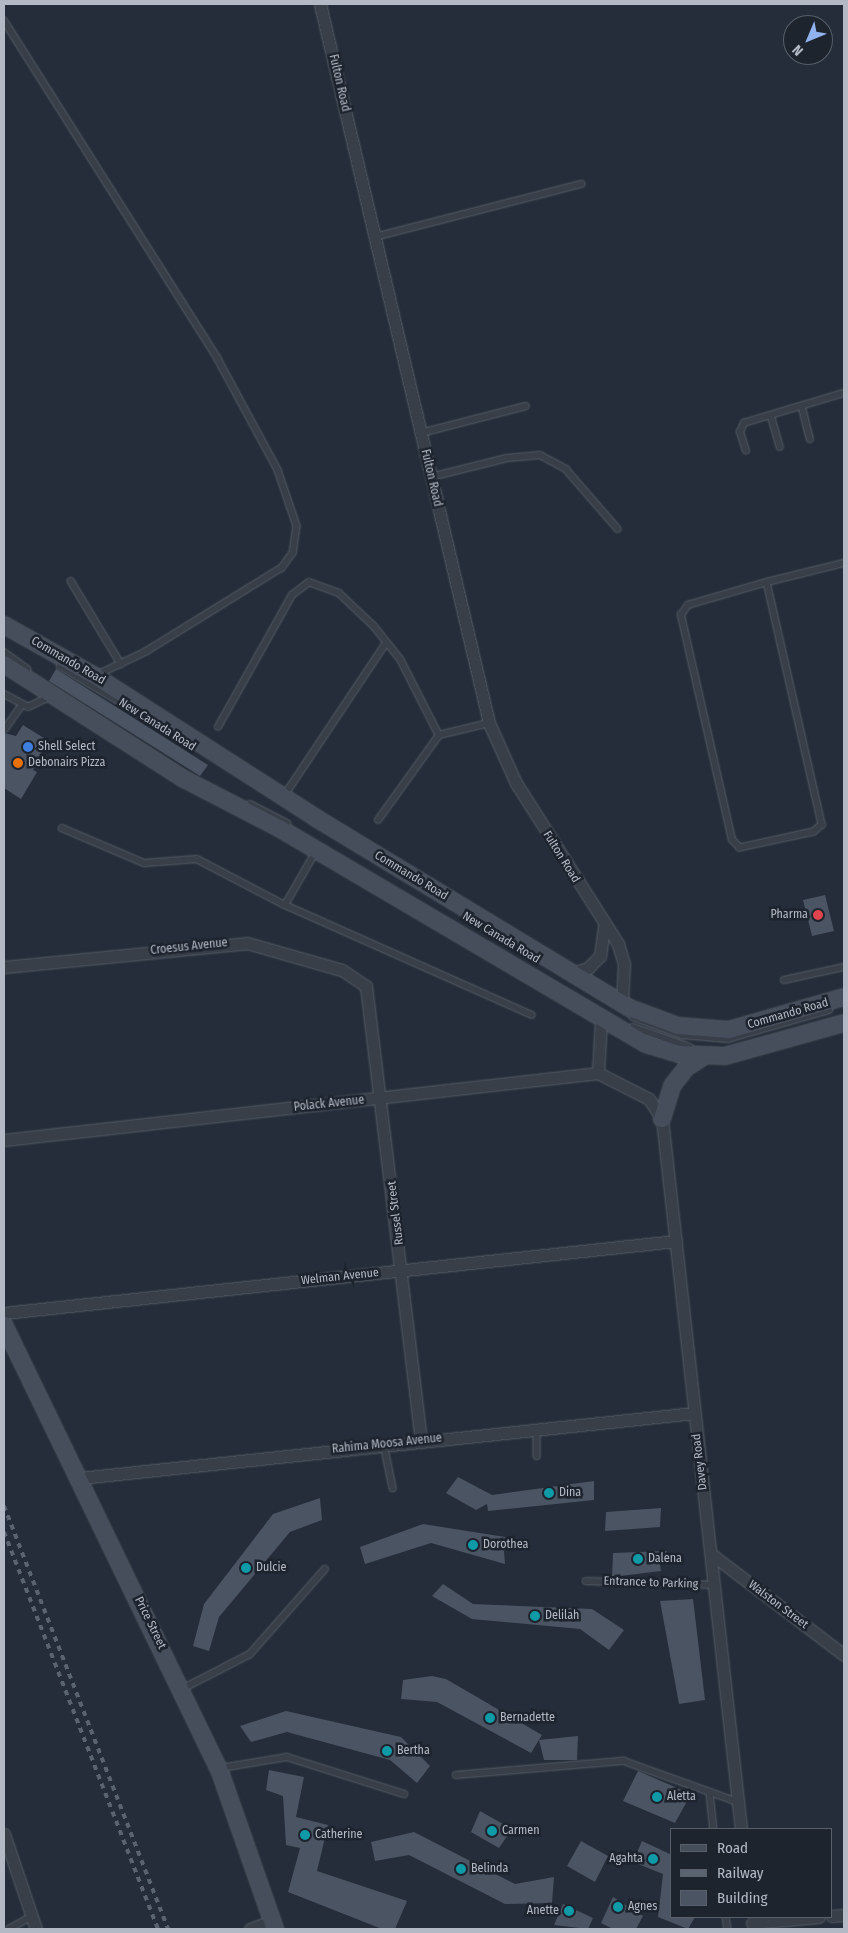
<!DOCTYPE html>
<style>
body{margin:0}
#map{position:relative;width:848px;height:1933px;overflow:hidden;background:#242d39;font-family:"Fira Sans Condensed",sans-serif}
div>[style]{position:absolute}
.building>*{inset:0;background:#4b5462}
.roads{filter:drop-shadow(0 0 1px #565d67) drop-shadow(0 0 1px #565d67)}
.lane>*{height:5.5px;margin:-2.75px;padding:0 2.75px;transform-origin:2.75px;border-radius:2.75px;background:#383f49}
.street>*{height:11px;margin:-5.5px;padding:0 5.5px;transform-origin:5.5px;border-radius:5.5px;background:#383f49}
.secondary>*{height:16px;margin:-8px;padding:0 8px;transform-origin:8px;border-radius:8px;background:#464e5c}
.rail>*{height:4px;margin-top:-2px;transform-origin:0;background:repeating-linear-gradient(90deg,#5a6370 0 5px,transparent 0 10px)}
.dots>*{width:14px;height:14px;translate:-50% -50%;box-sizing:border-box;border:2px solid #1d242e;border-radius:50%}
span{translate:-50% -50%;white-space:nowrap;text-align:center;line-height:1.15;-webkit-text-stroke:5px #1d242e;paint-order:stroke}
.street-label{font-size:12px;color:#b3bac5}
.poi-label{font-size:12px;color:#b3bac5}
.left{translate:0 -50%;text-align:left}
.right{translate:-100% -50%;text-align:right}
.frame{position:absolute;inset:0;border:5px solid #b3bac5;pointer-events:none}
.legend{position:absolute;left:670px;top:1828px;width:162px;height:90px;box-sizing:border-box;background:#1d242e;border:1px solid #59606a;margin:0;padding:6px 9px;list-style:none;font-size:15px;color:#b3bac5}
.legend li{display:flex;align-items:center;gap:10px;height:25px}
.legend b{width:25px;border:1px solid #59606a}
.north{position:absolute;left:783px;top:15px;width:50px;height:50px;box-sizing:border-box;background:#1d242e;border:1px solid #59606a;border-radius:50%;rotate:225deg;font-size:14px;font-weight:700;line-height:20px;text-align:center;color:#b3bac5}
.north::after{content:'';display:block;margin:auto;width:18px;height:22px;background:#90b2ee;clip-path:polygon(50% 0,100% 100%,50% 72%,0 100%)}
</style>
<div id="map">
<div class="building">
<div style="clip-path:polygon(56px 669px,208px 765px,200px 776px,49px 681px)"></div>
<div style="clip-path:polygon(23px 725px,47px 740px,33px 770px,37px 772px,21px 799px,4px 788px,4px 733px,16px 736px)"></div>
<div style="clip-path:polygon(825px 895px,834px 931px,812px 936px,803px 900px)"></div>
<div style="clip-path:polygon(458px 1477px,492px 1495px,594px 1481px,594px 1500px,488px 1511px,487px 1504px,476px 1510px,446px 1493px)"></div>
<div style="clip-path:polygon(320px 1498px,322px 1520px,290px 1532px,219px 1617px,209px 1651px,193px 1646px,204px 1604px,273px 1514px)"></div>
<div style="clip-path:polygon(661px 1508px,660px 1527px,605px 1531px,606px 1512px)"></div>
<div style="clip-path:polygon(423px 1524px,512px 1538px,504px 1551px,505px 1564px,431px 1543px,365px 1564px,360px 1547px)"></div>
<div style="clip-path:polygon(667px 1551px,660px 1565px,661px 1571px,612px 1577px,613px 1553px)"></div>
<div style="clip-path:polygon(443px 1584px,473px 1604px,592px 1609px,624px 1630px,609px 1650px,580px 1629px,472px 1619px,432px 1596px)"></div>
<div style="clip-path:polygon(693px 1599px,705px 1700px,679px 1704px,660px 1601px)"></div>
<div style="clip-path:polygon(432px 1676px,446px 1679px,542px 1735px,531px 1753px,437px 1702px,401px 1699px,403px 1680px)"></div>
<div style="clip-path:polygon(286px 1711px,401px 1737px,430px 1766px,417px 1783px,390px 1760px,287px 1732px,251px 1742px,240px 1726px)"></div>
<div style="clip-path:polygon(578px 1736px,577px 1760px,544px 1760px,539px 1740px)"></div>
<div style="clip-path:polygon(269px 1770px,304px 1777px,296px 1817px,328px 1825px,317px 1871px,407px 1901px,395px 1929px,382px 1929px,288px 1892px,300px 1848px,286px 1845px,283px 1796px,266px 1790px)"></div>
<div style="clip-path:polygon(638px 1771px,691px 1794px,675px 1823px,623px 1801px)"></div>
<div style="clip-path:polygon(480px 1811px,512px 1829px,499px 1848px,471px 1832px)"></div>
<div style="clip-path:polygon(414px 1832px,515px 1884px,554px 1877px,552px 1903px,505px 1904px,409px 1855px,375px 1861px,371px 1842px)"></div>
<div style="clip-path:polygon(581px 1841px,608px 1856px,595px 1882px,567px 1866px)"></div>
<div style="clip-path:polygon(642px 1841px,672px 1855px,672px 1917px,695px 1917px,688px 1929px,658px 1917px,663px 1874px,633px 1862px)"></div>
<div style="clip-path:polygon(613px 1897px,643px 1916px,636px 1929px,613px 1929px,601px 1923px)"></div>
<div style="clip-path:polygon(563px 1904px,593px 1918px,588px 1929px,554px 1925px)"></div>
</div>
<div class="roads">
<div class="lane">
<div style="left:4px;top:20px;width:401px;rotate:57.7deg"></div>
<div style="left:218px;top:359px;width:126px;rotate:61.6deg"></div>
<div style="left:278px;top:470px;width:59px;rotate:71.3deg"></div>
<div style="left:297px;top:526px;width:27px;rotate:98deg"></div>
<div style="left:293px;top:553px;width:19px;rotate:126deg"></div>
<div style="left:282px;top:568px;width:160px;rotate:148.3deg"></div>
<div style="left:146px;top:652px;width:53px;rotate:154.4deg"></div>
<div style="left:375px;top:237px;width:213px;rotate:-14.4deg"></div>
<div style="left:802px;top:406px;width:34px;rotate:76deg"></div>
<div style="left:771px;top:415px;width:33px;rotate:74deg"></div>
<div style="left:421px;top:433px;width:108px;rotate:-14.4deg"></div>
<div style="left:746px;top:451px;width:20px;rotate:-108deg"></div>
<div style="left:740px;top:432px;width:10px;rotate:-66deg"></div>
<div style="left:744px;top:423px;width:104px;rotate:-16.7deg"></div>
<div style="left:431px;top:477px;width:78px;rotate:-14deg"></div>
<div style="left:507px;top:458px;width:33px;rotate:-5deg"></div>
<div style="left:540px;top:455px;width:30px;rotate:28deg"></div>
<div style="left:566px;top:469px;width:79px;rotate:49.1deg"></div>
<div style="left:71px;top:581px;width:97px;rotate:58.9deg"></div>
<div style="left:767px;top:582px;width:249px;rotate:77.2deg"></div>
<div style="left:822px;top:825px;width:11px;rotate:139deg"></div>
<div style="left:814px;top:832px;width:76px;rotate:167.8deg"></div>
<div style="left:740px;top:848px;width:11px;rotate:-135deg"></div>
<div style="left:732px;top:840px;width:231px;rotate:-102.8deg"></div>
<div style="left:681px;top:615px;width:12px;rotate:-55deg"></div>
<div style="left:688px;top:605px;width:82px;rotate:-16.2deg"></div>
<div style="left:767px;top:582px;width:79px;rotate:-13.9deg"></div>
<div style="left:4px;top:652px;width:29px;rotate:36deg"></div>
<div style="left:60px;top:666px;width:78px;rotate:30.8deg"></div>
<div style="left:4px;top:694px;width:27px;rotate:28deg"></div>
<div style="left:28px;top:707px;width:23px;rotate:-25deg"></div>
<div style="left:218px;top:727px;width:151px;rotate:-60.7deg"></div>
<div style="left:292px;top:595px;width:21px;rotate:-37deg"></div>
<div style="left:309px;top:582px;width:32px;rotate:20deg"></div>
<div style="left:339px;top:593px;width:48px;rotate:43.3deg"></div>
<div style="left:374px;top:626px;width:43px;rotate:51.5deg"></div>
<div style="left:401px;top:660px;width:84px;rotate:63.1deg"></div>
<div style="left:439px;top:735px;width:51px;rotate:-13.5deg"></div>
<div style="left:5px;top:729px;width:28px;rotate:-55deg"></div>
<div style="left:284px;top:796px;width:184px;rotate:-56.3deg"></div>
<div style="left:250px;top:804px;width:42px;rotate:27.2deg"></div>
<div style="left:378px;top:820px;width:105px;rotate:-54.3deg"></div>
<div style="left:62px;top:828px;width:89px;rotate:23.1deg"></div>
<div style="left:144px;top:863px;width:53px;rotate:-4.3deg"></div>
<div style="left:197px;top:859px;width:99px;rotate:27.6deg"></div>
<div style="left:285px;top:905px;width:62px;rotate:-60.1deg"></div>
<div style="left:285px;top:905px;width:270px;rotate:24deg"></div>
<div style="left:784px;top:980px;width:61px;rotate:-12.2deg"></div>
<div style="left:633px;top:1017px;width:52px;rotate:20.2deg"></div>
<div style="left:682px;top:1035px;width:46px;rotate:5deg"></div>
<div style="left:728px;top:1039px;width:105px;rotate:-16deg"></div>
<div style="left:633px;top:1027px;width:60px;rotate:19.3deg"></div>
<div style="left:537px;top:1428px;width:28px;rotate:90deg"></div>
<div style="left:384px;top:1444px;width:45px;rotate:78.4deg"></div>
<div style="left:586px;top:1581px;width:128px;rotate:1.8deg"></div>
<div style="left:182px;top:1689px;width:76px;rotate:-27.2deg"></div>
<div style="left:250px;top:1654px;width:113px;rotate:-48.6deg"></div>
<div style="left:221px;top:1768px;width:67px;rotate:-9.5deg"></div>
<div style="left:287px;top:1757px;width:123px;rotate:17.5deg"></div>
<div style="left:456px;top:1775px;width:169px;rotate:-4.8deg"></div>
<div style="left:624px;top:1761px;width:121px;rotate:19.8deg"></div>
<div style="left:710px;top:1793px;width:36px;rotate:84deg"></div>
<div style="left:726px;top:1917px;width:12px;rotate:81deg"></div>
<div style="left:9px;top:1929px;width:25px;rotate:-29deg"></div>
</div>
<div class="street">
<div style="left:320px;top:4px;width:739px;rotate:76.77deg"></div>
<div style="left:489px;top:723px;width:66px;rotate:65.8deg"></div>
<div style="left:516px;top:783px;width:191px;rotate:57.6deg"></div>
<div style="left:618px;top:944px;width:21px;rotate:73deg"></div>
<div style="left:624px;top:964px;width:38px;rotate:93deg"></div>
<div style="left:4px;top:967px;width:244px;rotate:-5.6deg"></div>
<div style="left:247px;top:943px;width:99px;rotate:15.9deg"></div>
<div style="left:342px;top:970px;width:29px;rotate:34deg"></div>
<div style="left:366px;top:986px;width:457px;rotate:83.1deg"></div>
<div style="left:572px;top:973px;width:17px;rotate:-17deg"></div>
<div style="left:588px;top:968px;width:17px;rotate:-45deg"></div>
<div style="left:600px;top:956px;width:29px;rotate:-82deg"></div>
<div style="left:598px;top:1073px;width:54px;rotate:-86.8deg"></div>
<div style="left:4px;top:1140px;width:598px;rotate:-6.44deg"></div>
<div style="left:598px;top:1073px;width:57px;rotate:27deg"></div>
<div style="left:649px;top:1099px;width:24px;rotate:57deg"></div>
<div style="left:662px;top:1119px;width:714px;rotate:83.65deg"></div>
<div style="left:4px;top:1313px;width:676px;rotate:-6.12deg"></div>
<div style="left:80px;top:1478px;width:617px;rotate:-6.04deg"></div>
<div style="left:711px;top:1554px;width:167px;rotate:37.2deg"></div>
<div style="left:4px;top:1834px;width:100px;rotate:71.4deg"></div>
<div style="left:832px;top:1916px;width:12px;rotate:-5deg"></div>
<div style="left:752px;top:1923px;width:67px;rotate:-5.1deg"></div>
<div style="left:250px;top:1929px;width:23px;rotate:-20deg"></div>
</div>
<div class="secondary">
<div style="left:4px;top:625px;width:104px;rotate:29.3deg"></div>
<div style="left:95px;top:676px;width:263px;rotate:32.7deg"></div>
<div style="left:316px;top:818px;width:369px;rotate:31.2deg"></div>
<div style="left:632px;top:1009px;width:49px;rotate:20.3deg"></div>
<div style="left:678px;top:1026px;width:51px;rotate:4.5deg"></div>
<div style="left:729px;top:1030px;width:120px;rotate:-16deg"></div>
<div style="left:4px;top:664px;width:214px;rotate:32.6deg"></div>
<div style="left:184px;top:779px;width:107px;rotate:27.3deg"></div>
<div style="left:279px;top:828px;width:426px;rotate:30.5deg"></div>
<div style="left:646px;top:1044px;width:34px;rotate:17deg"></div>
<div style="left:679px;top:1054px;width:46px;rotate:2.5deg"></div>
<div style="left:725px;top:1056px;width:123px;rotate:-15.5deg"></div>
<div style="left:662px;top:1119px;width:34px;rotate:-73deg"></div>
<div style="left:672px;top:1086px;width:23px;rotate:-52deg"></div>
<div style="left:686px;top:1068px;width:20px;rotate:-33deg"></div>
<div style="left:4px;top:1325px;width:493px;rotate:64.2deg"></div>
<div style="left:219px;top:1769px;width:170px;rotate:70.7deg"></div>
</div>
</div>
<div class="rail">
<div style="left:4px;top:1506px;width:454px;rotate:68.8deg"></div>
<div style="left:4px;top:1532px;width:426px;rotate:68.8deg"></div>
</div>
<div class="dots">
<div style="left:28px;top:747px;background:#3f7fe0"></div>
<div style="left:18px;top:763px;background:#e8710a"></div>
<div style="left:818px;top:915px;background:#e0444e"></div>
<div style="left:549px;top:1493px;background:#0f9aa8"></div>
<div style="left:473px;top:1545px;background:#0f9aa8"></div>
<div style="left:638px;top:1559px;background:#0f9aa8"></div>
<div style="left:246px;top:1568px;background:#0f9aa8"></div>
<div style="left:535px;top:1616px;background:#0f9aa8"></div>
<div style="left:490px;top:1718px;background:#0f9aa8"></div>
<div style="left:387px;top:1751px;background:#0f9aa8"></div>
<div style="left:657px;top:1797px;background:#0f9aa8"></div>
<div style="left:492px;top:1831px;background:#0f9aa8"></div>
<div style="left:305px;top:1835px;background:#0f9aa8"></div>
<div style="left:653px;top:1859px;background:#0f9aa8"></div>
<div style="left:461px;top:1869px;background:#0f9aa8"></div>
<div style="left:618px;top:1907px;background:#0f9aa8"></div>
<div style="left:569px;top:1911px;background:#0f9aa8"></div>
</div>
<div class="street-label">
<span style="left:339px;top:83px;rotate:77deg">Fulton Road</span>
<span style="left:431px;top:478px;rotate:77deg">Fulton Road</span>
<span style="left:68px;top:661px;rotate:30deg">Commando Road</span>
<span style="left:157px;top:725px;rotate:32deg">New Canada Road</span>
<span style="left:561px;top:857px;rotate:58deg">Fulton Road</span>
<span style="left:411px;top:876px;rotate:31deg">Commando Road</span>
<span style="left:501px;top:938px;rotate:31deg">New Canada Road</span>
<span style="left:189px;top:947px;rotate:-6deg">Croesus Avenue</span>
<span style="left:788px;top:1014px;rotate:-16deg">Commando Road</span>
<span style="left:329px;top:1104px;rotate:-6deg">Polack Avenue</span>
<span style="left:396px;top:1213px;rotate:-97deg">Russel Street</span>
<span style="left:340px;top:1277px;rotate:-6deg">Welman Avenue</span>
<span style="left:387px;top:1444px;rotate:-6deg">Rahima Moosa Avenue</span>
<span style="left:700px;top:1462px;rotate:-97deg">Davey Road</span>
<span style="left:651px;top:1583px;rotate:2deg">Entrance to Parking</span>
<span style="left:778px;top:1605px;rotate:37deg">Walston Street</span>
<span style="left:150px;top:1623px;rotate:64deg">Price Street</span>
</div>
<div class="poi-label">
<span class="left" style="left:38px;top:747px">Shell Select</span>
<span class="left" style="left:28px;top:763px">Debonairs Pizza</span>
<span class="right" style="left:808px;top:915px">Pharma</span>
<span class="left" style="left:559px;top:1493px">Dina</span>
<span class="left" style="left:483px;top:1545px">Dorothea</span>
<span class="left" style="left:648px;top:1559px">Dalena</span>
<span class="left" style="left:256px;top:1568px">Dulcie</span>
<span class="left" style="left:545px;top:1616px">Delilah</span>
<span class="left" style="left:500px;top:1718px">Bernadette</span>
<span class="left" style="left:397px;top:1751px">Bertha</span>
<span class="left" style="left:667px;top:1797px">Aletta</span>
<span class="left" style="left:502px;top:1831px">Carmen</span>
<span class="left" style="left:315px;top:1835px">Catherine</span>
<span class="right" style="left:643px;top:1859px">Agahta</span>
<span class="left" style="left:471px;top:1869px">Belinda</span>
<span class="left" style="left:628px;top:1907px">Agnes</span>
<span class="right" style="left:559px;top:1911px">Anette</span>
</div>
<div class="frame"></div>
<ul class="legend">
<li><b style="height:6px;background:#464e5c"></b>Road</li>
<li><b style="height:6px;background:#5a6370"></b>Railway</li>
<li><b style="height:14px;background:#4b5462"></b>Building</li>
</ul>
<div class="north">N</div>
</div>
